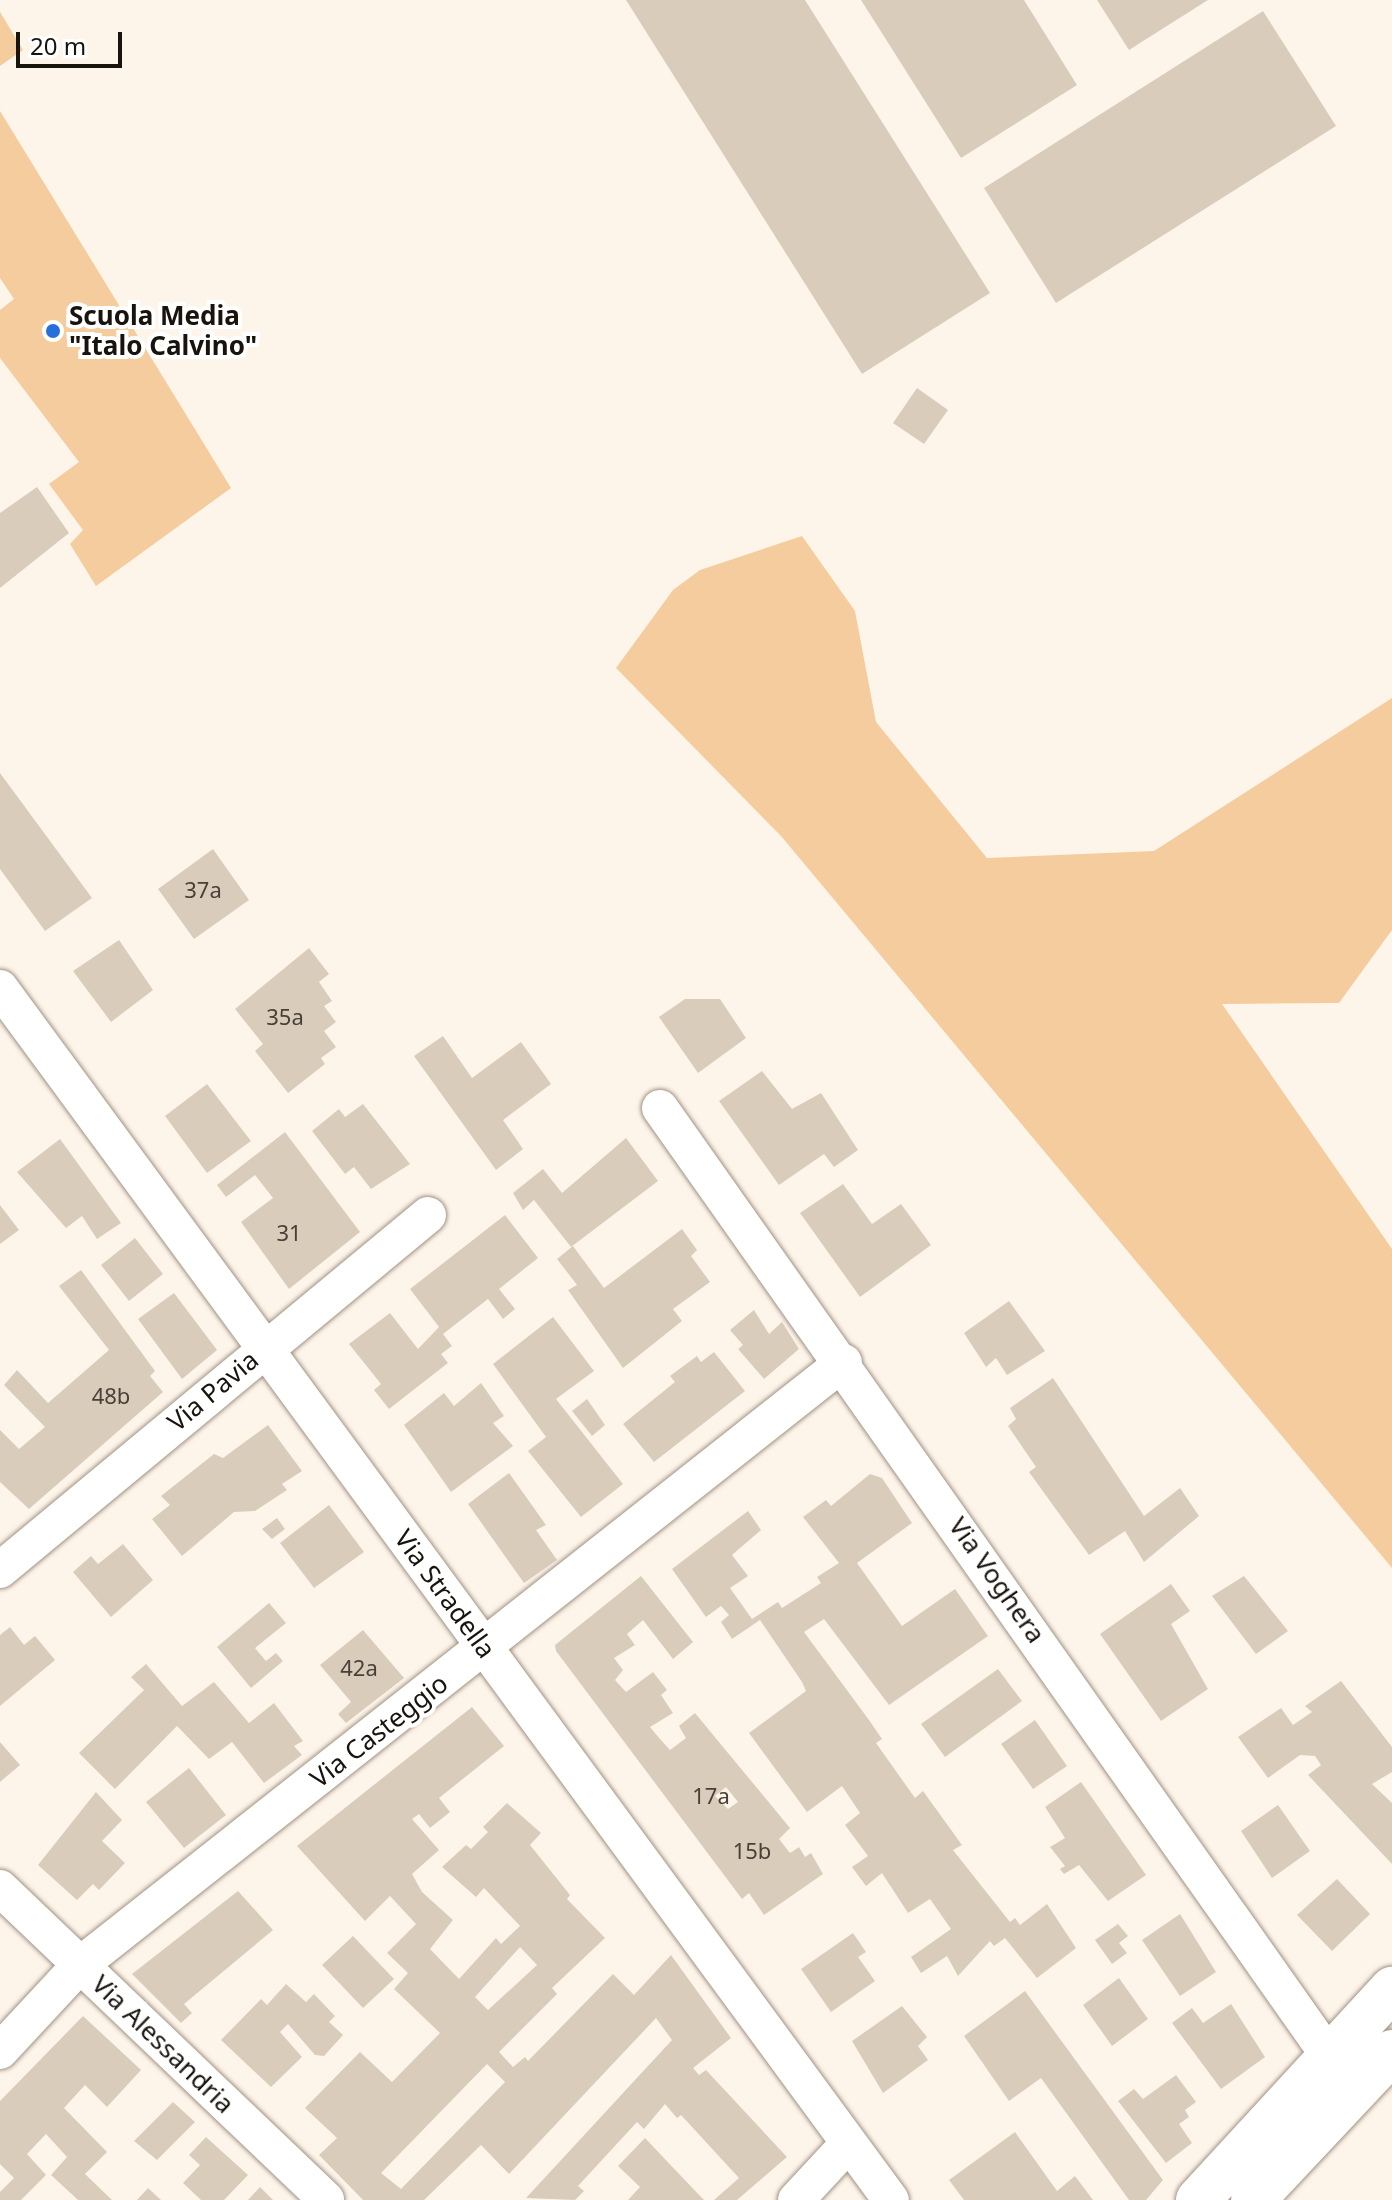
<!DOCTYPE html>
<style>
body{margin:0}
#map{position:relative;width:1392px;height:2200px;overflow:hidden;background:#fef5ea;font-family:"Noto Sans",sans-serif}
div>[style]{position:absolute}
.green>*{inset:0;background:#f4cc9e}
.building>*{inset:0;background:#daccbb}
.roads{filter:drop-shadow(0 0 2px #a19384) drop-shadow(0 0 2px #a19384)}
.minor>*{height:36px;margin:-18px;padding:0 18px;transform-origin:18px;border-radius:18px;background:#fff}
.primary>*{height:44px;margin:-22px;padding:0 22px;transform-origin:22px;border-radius:22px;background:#fff}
.dots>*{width:22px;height:22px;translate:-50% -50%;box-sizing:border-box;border:4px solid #fff;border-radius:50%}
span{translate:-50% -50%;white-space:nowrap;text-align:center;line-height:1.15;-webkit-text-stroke:8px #fff;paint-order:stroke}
.number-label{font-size:22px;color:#484138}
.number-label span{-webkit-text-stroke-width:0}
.poi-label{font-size:26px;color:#18130d;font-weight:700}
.left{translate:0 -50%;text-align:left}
.street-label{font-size:26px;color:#18130d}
.scale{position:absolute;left:16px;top:32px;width:106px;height:36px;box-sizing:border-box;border:4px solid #18130d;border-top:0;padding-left:10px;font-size:24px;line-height:28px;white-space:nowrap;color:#18130d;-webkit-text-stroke:6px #fff;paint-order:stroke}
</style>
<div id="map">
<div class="green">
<div style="clip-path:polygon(0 12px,23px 50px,0 66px)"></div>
<div style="clip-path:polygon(0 111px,231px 488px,96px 586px,70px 544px,83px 530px,49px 484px,79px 462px,0 358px,0 310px,14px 299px,0 278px)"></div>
<div style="clip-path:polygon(802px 536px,855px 611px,876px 722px,987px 858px,1154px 851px,1392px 698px,1392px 930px,1339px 1003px,1222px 1004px,1392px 1249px,1392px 1568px,781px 836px,616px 668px,673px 590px,700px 570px)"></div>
</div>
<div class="building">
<div style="clip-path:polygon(626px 0,805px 0,990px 293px,862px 374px)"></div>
<div style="clip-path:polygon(861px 0,1024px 0,1077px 85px,961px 158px)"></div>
<div style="clip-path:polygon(1097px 0,1208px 0,1129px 50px)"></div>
<div style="clip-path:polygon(1263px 11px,1336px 126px,1056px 303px,984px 188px)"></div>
<div style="clip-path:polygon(917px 388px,948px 410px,924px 444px,893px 423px)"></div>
<div style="clip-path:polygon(37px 487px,69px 533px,0 588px,0 513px)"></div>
<div style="clip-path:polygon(0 773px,92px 898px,45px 931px,0 869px)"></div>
<div style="clip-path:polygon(213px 849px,249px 900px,194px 939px,158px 889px)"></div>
<div style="clip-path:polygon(119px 940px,153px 990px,111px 1022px,73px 971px)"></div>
<div style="clip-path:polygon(309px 948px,329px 974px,319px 982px,332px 1001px,324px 1006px,336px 1022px,324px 1031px,336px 1047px,321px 1058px,325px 1064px,288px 1093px,255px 1051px,263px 1044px,235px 1009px)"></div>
<div style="clip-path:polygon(685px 999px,720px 999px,746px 1038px,698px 1073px,659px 1017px)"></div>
<div style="clip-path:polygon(443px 1036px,472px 1078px,521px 1042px,551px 1084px,503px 1120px,523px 1149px,496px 1170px,414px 1056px)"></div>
<div style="clip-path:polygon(762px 1071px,792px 1109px,821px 1093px,858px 1150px,834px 1167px,824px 1154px,779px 1185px,719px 1101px)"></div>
<div style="clip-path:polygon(207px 1084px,251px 1141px,207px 1173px,165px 1116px)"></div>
<div style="clip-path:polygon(363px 1104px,410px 1164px,371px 1189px,354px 1167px,345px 1174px,312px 1131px,339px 1109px,345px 1117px)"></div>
<div style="clip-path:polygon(285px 1132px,360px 1232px,289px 1289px,241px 1222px,273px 1198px,255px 1175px,226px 1197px,217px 1185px)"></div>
<div style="clip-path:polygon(626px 1138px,658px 1181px,571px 1247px,534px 1200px,523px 1210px,513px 1193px,543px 1169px,562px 1193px)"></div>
<div style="clip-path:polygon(60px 1139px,121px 1223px,97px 1239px,82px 1216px,66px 1228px,17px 1172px)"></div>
<div style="clip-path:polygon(843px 1184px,872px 1224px,901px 1204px,931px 1245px,860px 1297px,800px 1213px)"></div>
<div style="clip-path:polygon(0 1205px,19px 1230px,0 1244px)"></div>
<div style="clip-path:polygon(505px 1215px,538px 1258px,499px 1289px,515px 1309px,503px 1319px,488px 1299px,443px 1334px,452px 1346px,441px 1354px,448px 1363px,389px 1409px,374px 1390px,381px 1384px,349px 1344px,390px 1313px,418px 1349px,439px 1327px,410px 1289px)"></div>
<div style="clip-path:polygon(682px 1229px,697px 1250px,691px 1256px,710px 1282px,673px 1309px,682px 1321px,623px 1368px,568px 1290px,577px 1285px,557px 1259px,573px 1246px,604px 1288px)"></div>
<div style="clip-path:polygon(135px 1238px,163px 1274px,129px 1301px,101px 1265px)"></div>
<div style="clip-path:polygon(81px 1270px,155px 1371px,150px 1376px,163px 1392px,29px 1509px,0 1482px,0 1430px,19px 1449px,45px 1427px,4px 1385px,17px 1370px,48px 1403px,109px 1350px,59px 1286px)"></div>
<div style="clip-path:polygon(174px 1293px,217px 1350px,182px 1379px,138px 1319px)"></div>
<div style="clip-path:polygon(1009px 1301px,1045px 1351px,1007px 1375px,996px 1358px,986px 1367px,964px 1333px)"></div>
<div style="clip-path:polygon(754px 1310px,769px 1334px,782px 1322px,799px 1349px,764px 1379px,738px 1349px,743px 1345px,730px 1330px)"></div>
<div style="clip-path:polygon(553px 1317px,594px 1371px,556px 1399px,623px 1484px,581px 1517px,528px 1451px,546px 1437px,493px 1364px)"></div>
<div style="clip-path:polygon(714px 1352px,745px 1391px,654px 1462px,623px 1424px,675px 1382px,670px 1376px,697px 1356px,701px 1362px)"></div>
<div style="clip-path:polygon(1053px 1378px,1144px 1516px,1180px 1488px,1199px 1516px,1144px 1562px,1125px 1531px,1089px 1555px,1029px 1472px,1036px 1467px,1008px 1426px,1016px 1419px,1010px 1408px)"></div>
<div style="clip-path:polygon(481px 1383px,504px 1416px,493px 1423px,513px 1446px,451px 1492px,404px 1425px,444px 1393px,454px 1406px)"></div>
<div style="clip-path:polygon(587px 1399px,605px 1425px,592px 1436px,572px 1411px)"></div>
<div style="clip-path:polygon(268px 1425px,302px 1471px,282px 1484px,287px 1490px,255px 1511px,234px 1512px,182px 1556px,152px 1519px,170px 1505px,161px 1496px,214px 1454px,223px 1458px)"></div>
<div style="clip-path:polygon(509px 1473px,546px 1525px,536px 1530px,557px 1560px,524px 1583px,468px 1504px)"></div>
<div style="clip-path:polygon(870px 1474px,882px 1478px,912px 1523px,857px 1563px,902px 1626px,955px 1589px,988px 1636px,889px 1705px,824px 1619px,804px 1632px,869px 1720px,882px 1739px,876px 1743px,915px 1798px,923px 1791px,962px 1845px,953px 1850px,1010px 1922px,1015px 1918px,1020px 1925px,1047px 1904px,1076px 1948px,1037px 1978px,1005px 1938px,994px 1946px,990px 1941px,958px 1976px,947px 1956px,921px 1973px,911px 1957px,951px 1929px,930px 1899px,908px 1913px,882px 1873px,866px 1886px,852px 1867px,868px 1856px,845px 1825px,860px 1813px,842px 1786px,807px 1812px,749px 1733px,806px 1691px,802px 1682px,760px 1620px,732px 1639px,721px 1622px,729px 1615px,721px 1606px,706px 1617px,672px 1569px,748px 1511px,761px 1530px,732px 1555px,748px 1576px,730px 1588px,752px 1619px,778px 1602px,782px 1608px,821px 1583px,817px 1577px,839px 1563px,803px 1517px,826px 1500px,831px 1506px)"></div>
<div style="clip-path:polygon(329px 1505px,364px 1552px,314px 1588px,280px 1543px)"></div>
<div style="clip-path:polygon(277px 1518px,285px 1529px,272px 1539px,262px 1529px)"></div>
<div style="clip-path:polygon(123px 1544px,153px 1580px,111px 1617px,73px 1572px,91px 1556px,98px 1564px)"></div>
<div style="clip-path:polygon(evenodd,641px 1576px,693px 1642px,673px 1659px,643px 1620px,627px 1634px,635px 1645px,614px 1658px,623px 1670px,615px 1680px,626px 1692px,653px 1672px,667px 1690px,661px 1695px,673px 1713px,650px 1727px,660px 1739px,670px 1750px,686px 1738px,679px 1726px,695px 1713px,790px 1828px,779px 1839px,790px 1853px,799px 1847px,805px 1857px,811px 1853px,823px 1874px,764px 1915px,749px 1893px,742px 1899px,556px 1651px,555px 1645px,641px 1576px,726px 1787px,738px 1802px,728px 1809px,715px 1796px,726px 1787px)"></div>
<div style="clip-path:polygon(1244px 1576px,1288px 1631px,1256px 1654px,1212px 1596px)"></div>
<div style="clip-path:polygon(1171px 1584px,1190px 1611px,1171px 1624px,1208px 1689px,1161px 1721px,1100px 1634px)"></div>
<div style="clip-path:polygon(269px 1603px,286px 1623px,255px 1648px,266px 1661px,276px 1653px,283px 1661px,251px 1688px,217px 1647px)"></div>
<div style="clip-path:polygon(10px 1627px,24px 1645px,35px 1636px,55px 1660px,0 1706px,0 1635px)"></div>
<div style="clip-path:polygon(363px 1630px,404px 1678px,346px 1723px,338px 1714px,351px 1702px,320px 1665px)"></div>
<div style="clip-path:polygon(146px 1664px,182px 1706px,214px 1682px,249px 1723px,274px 1703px,303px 1741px,294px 1746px,302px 1755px,264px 1783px,232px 1742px,209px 1759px,177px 1726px,115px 1789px,79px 1753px,144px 1690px,131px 1677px)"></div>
<div style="clip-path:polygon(998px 1669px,1022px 1701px,945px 1757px,921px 1724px)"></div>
<div style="clip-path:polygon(1341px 1681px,1392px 1747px,1392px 1772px,1372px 1784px,1392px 1803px,1392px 1864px,1308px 1775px,1321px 1765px,1315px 1756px,1300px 1755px,1268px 1778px,1238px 1737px,1281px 1708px,1293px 1725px,1312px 1712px,1305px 1706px)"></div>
<div style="clip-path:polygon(evenodd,472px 1707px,504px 1746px,439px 1798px,450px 1812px,430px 1828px,419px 1814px,412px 1819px,439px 1850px,412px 1874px,422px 1892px,453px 1920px,430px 1949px,459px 1979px,496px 1938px,501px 1944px,520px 1926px,484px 1888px,476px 1897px,442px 1867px,466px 1845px,471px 1849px,488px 1832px,483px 1827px,507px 1803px,541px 1833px,530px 1845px,570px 1895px,567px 1899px,605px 1938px,552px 1988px,557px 1994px,499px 2052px,513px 2067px,525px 2057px,528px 2061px,613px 1974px,634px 1995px,671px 1955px,731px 2038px,693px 2068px,699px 2075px,706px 2070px,787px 2157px,737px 2200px,714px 2200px,739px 2178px,681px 2115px,677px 2118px,665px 2104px,644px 2129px,637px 2122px,578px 2186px,584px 2191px,575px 2200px,526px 2198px,672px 2040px,656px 2018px,509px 2174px,481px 2145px,424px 2200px,363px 2200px,319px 2155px,337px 2138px,305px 2108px,360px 2052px,392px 2082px,440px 2033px,394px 1989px,408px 1973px,387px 1953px,416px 1924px,390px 1896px,365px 1921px,297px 1846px,472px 1707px,520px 1947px,537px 1965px,488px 2010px,475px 1997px,520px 1947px,472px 1707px,487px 2064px,505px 2082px,401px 2189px,381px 2173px,487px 2064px)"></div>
<div style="clip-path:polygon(1035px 1720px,1067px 1766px,1033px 1789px,1001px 1744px)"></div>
<div style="clip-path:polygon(0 1742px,20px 1765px,0 1782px)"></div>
<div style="clip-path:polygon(189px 1768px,226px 1815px,184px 1848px,146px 1802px)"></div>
<div style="clip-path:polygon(1081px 1782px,1146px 1875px,1108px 1901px,1079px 1865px,1064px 1874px,1060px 1869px,1065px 1866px,1050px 1847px,1065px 1838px,1045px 1807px)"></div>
<div style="clip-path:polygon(96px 1792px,122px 1820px,102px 1841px,125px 1863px,99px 1890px,93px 1884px,77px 1900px,38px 1865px)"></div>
<div style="clip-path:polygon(1278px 1805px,1310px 1851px,1272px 1878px,1241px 1831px)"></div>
<div style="clip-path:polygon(1337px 1879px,1370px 1914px,1332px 1951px,1297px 1915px)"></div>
<div style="clip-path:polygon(238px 1891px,273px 1930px,184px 2004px,192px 2013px,181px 2023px,132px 1974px)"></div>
<div style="clip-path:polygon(1180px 1914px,1216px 1972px,1180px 1996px,1142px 1940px)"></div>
<div style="clip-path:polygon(1118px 1924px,1128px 1936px,1119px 1943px,1127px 1953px,1112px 1964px,1095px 1940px)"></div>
<div style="clip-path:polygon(853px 1933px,866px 1952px,858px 1957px,875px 1981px,831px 2012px,801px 1969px)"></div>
<div style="clip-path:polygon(353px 1936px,394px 1979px,363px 2008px,322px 1965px)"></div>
<div style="clip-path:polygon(1119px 1978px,1148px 2019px,1112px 2046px,1083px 2005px)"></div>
<div style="clip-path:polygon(286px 1984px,306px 2002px,314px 1994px,335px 2016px,329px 2022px,343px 2035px,324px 2056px,315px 2055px,288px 2024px,280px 2032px,302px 2057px,271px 2087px,221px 2040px,261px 1999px,267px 2005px)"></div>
<div style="clip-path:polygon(1025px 1991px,1163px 2180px,1146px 2200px,1129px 2200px,1041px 2078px,1009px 2101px,964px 2036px)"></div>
<div style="clip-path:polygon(1231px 2004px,1265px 2057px,1221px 2089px,1172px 2023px,1192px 2008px,1203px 2023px)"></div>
<div style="clip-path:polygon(902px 2006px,927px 2037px,918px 2046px,928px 2060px,883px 2093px,852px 2041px)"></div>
<div style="clip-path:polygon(83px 2016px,141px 2070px,107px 2107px,85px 2085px,64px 2108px,107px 2152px,85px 2174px,112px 2200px,78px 2200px,51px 2175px,67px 2157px,46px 2134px,27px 2154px,46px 2175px,21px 2200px,0 2200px,0 2192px,14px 2178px,0 2164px,0 2101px)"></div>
<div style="clip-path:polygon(1176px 2075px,1196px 2102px,1185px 2110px,1189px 2117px,1179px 2124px,1192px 2143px,1166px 2163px,1118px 2101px,1134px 2089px,1143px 2099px)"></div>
<div style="clip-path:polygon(173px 2102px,195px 2122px,157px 2160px,134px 2141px)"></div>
<div style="clip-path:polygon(1015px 2132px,1057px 2191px,1075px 2176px,1093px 2200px,964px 2200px,949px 2180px)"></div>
<div style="clip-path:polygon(206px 2137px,248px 2175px,224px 2200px,201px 2200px,183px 2183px,200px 2165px,189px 2155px)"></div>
<div style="clip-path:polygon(645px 2138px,681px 2176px,704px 2200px,628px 2200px,640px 2187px,618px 2166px)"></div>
<div style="clip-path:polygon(260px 2187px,273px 2200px,248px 2200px)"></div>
<div style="clip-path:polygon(148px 2188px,161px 2200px,137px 2200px)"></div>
</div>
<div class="roads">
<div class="minor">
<div style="left:0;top:988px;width:1504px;rotate:53.68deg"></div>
<div style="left:660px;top:1108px;width:1160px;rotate:54.79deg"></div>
<div style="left:0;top:1570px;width:556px;rotate:-39.67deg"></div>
<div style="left:0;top:1888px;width:451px;rotate:43.7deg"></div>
<div style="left:0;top:2051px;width:117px;rotate:-47.1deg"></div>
<div style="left:80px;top:1965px;width:973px;rotate:-38.28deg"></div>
<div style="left:796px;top:2200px;width:76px;rotate:-47.1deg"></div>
</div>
<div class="primary">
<div style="left:1198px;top:2200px;width:287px;rotate:-47.4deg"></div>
<div style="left:1253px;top:2200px;width:203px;rotate:-46.8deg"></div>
</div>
</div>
<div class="dots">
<div style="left:53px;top:331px;background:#2670dc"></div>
</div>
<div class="number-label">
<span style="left:203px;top:890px">37a</span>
<span style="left:285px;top:1017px">35a</span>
<span style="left:289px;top:1233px">31</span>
<span style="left:111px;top:1396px">48b</span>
<span style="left:359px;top:1668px">42a</span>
<span style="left:711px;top:1796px">17a</span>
<span style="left:752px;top:1851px">15b</span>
</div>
<div class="poi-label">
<span class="left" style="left:69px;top:331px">Scuola Media<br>"Italo Calvino"</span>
</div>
<div class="street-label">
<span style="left:213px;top:1391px;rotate:-40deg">Via Pavia</span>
<span style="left:997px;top:1580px;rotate:55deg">Via Voghera</span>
<span style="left:445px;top:1594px;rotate:54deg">Via Stradella</span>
<span style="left:379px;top:1731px;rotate:-38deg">Via Casteggio</span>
<span style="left:163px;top:2044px;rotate:44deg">Via Alessandria</span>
</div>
<div class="scale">20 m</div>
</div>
